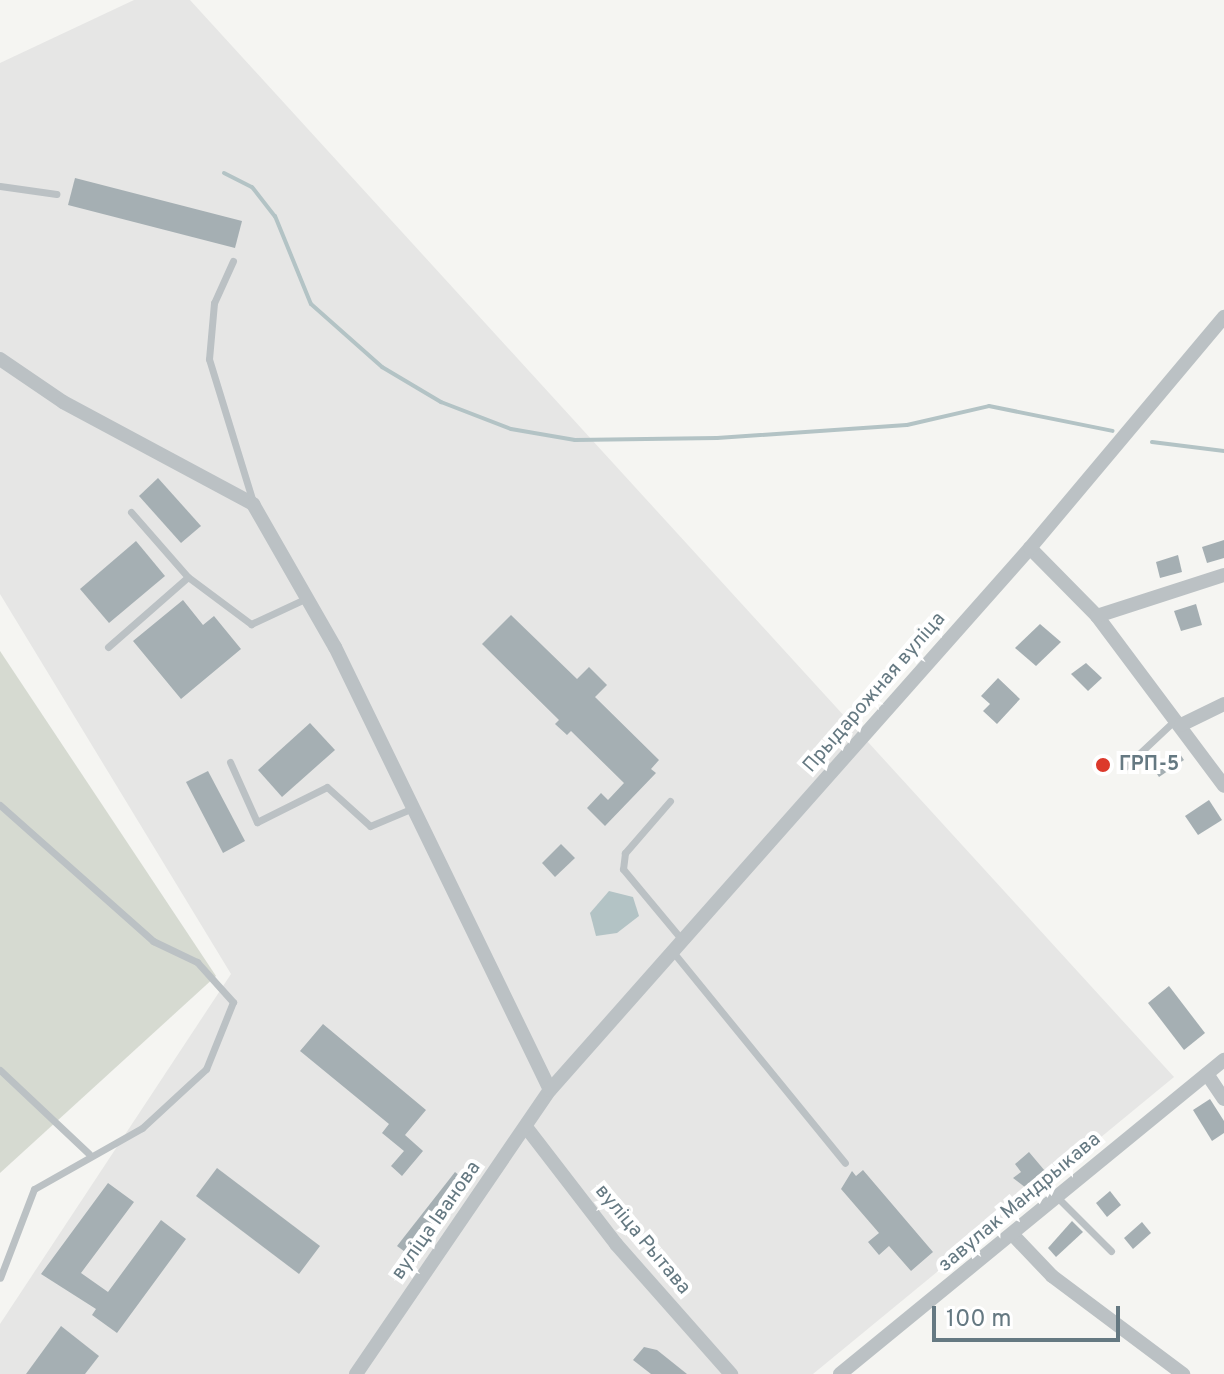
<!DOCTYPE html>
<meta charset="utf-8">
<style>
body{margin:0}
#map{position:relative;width:1224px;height:1374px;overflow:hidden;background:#f5f5f2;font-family:Overpass,sans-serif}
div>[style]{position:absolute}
.built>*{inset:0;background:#e6e6e5}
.green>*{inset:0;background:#d6dad1}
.water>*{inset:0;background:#b3c3c5}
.stream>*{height:4px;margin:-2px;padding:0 2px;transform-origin:2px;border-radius:2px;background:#b3c3c5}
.building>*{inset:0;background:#a5afb3}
.service>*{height:7px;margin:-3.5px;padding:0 3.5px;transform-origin:3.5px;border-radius:3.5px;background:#bbc1c4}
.minor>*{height:14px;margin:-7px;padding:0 7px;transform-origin:7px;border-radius:7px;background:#bbc1c4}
.dots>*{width:22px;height:22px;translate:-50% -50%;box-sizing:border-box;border:4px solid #fff;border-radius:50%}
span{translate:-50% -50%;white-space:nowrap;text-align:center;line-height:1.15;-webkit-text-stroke:8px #fff;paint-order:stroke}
.street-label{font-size:20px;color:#657982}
.poi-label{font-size:20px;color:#657982;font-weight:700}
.left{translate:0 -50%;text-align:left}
.scale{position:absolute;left:932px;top:1306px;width:188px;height:36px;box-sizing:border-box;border:4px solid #657982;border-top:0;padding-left:10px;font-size:24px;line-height:28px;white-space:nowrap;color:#657982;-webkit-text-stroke:6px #fff;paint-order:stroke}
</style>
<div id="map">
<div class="built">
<div style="clip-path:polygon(134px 0,190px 0,1174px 1077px,813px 1374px,0 1374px,0 1324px,231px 974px,0 594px,0 63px)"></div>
</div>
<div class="green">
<div style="clip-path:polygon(0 651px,216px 976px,0 1173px)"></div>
</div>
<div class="water">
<div style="clip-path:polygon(609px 891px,633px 897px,639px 916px,617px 933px,596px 936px,590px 913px)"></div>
</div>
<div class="stream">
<div style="left:224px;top:173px;width:31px;rotate:27deg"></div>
<div style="left:252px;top:187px;width:37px;rotate:52deg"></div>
<div style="left:275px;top:216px;width:95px;rotate:67.8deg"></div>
<div style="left:311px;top:304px;width:95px;rotate:41.6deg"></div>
<div style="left:382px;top:367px;width:69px;rotate:30.7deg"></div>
<div style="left:441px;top:402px;width:75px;rotate:21.1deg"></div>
<div style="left:511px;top:429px;width:65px;rotate:9.8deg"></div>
<div style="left:575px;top:440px;width:142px;rotate:-0.8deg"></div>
<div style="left:717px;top:438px;width:190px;rotate:-3.9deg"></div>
<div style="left:907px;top:425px;width:84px;rotate:-13deg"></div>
<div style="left:989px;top:406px;width:126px;rotate:11.4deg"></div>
<div style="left:1152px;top:442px;width:73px;rotate:7.1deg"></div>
</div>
<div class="building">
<div style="clip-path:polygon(75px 178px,242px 221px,235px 248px,68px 205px)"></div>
<div style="clip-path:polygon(158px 478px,201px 526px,181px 543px,139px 496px)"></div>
<div style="clip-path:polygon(1224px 540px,1224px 558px,1207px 563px,1202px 547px)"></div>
<div style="clip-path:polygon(136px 541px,165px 576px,109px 623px,80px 589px)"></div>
<div style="clip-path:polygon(1178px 555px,1182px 572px,1160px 578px,1156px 562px)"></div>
<div style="clip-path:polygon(183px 600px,203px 625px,214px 616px,241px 649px,181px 699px,133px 641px)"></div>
<div style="clip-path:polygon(1196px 604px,1202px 625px,1181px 631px,1174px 611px)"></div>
<div style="clip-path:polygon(511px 615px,577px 679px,589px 667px,607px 685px,595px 697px,659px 760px,651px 769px,656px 773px,605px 826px,587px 808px,601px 793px,608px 800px,624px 783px,571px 731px,567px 735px,555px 724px,559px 720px,482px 644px)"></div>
<div style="clip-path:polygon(1040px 624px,1061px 642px,1036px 666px,1015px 648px)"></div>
<div style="clip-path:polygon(1086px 663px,1102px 678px,1088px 691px,1071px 674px)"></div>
<div style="clip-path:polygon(998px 678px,1020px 699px,997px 724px,983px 711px,990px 704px,981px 696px)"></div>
<div style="clip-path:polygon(310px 723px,335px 750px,282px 797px,258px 770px)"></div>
<div style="clip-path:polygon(1178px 751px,1184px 760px,1159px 777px,1153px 768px)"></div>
<div style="clip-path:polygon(208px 771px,245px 841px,223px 853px,186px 782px)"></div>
<div style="clip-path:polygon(1209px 800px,1222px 820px,1198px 835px,1185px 816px)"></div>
<div style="clip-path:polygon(561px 844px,575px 858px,555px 877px,542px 863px)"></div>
<div style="clip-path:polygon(1169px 986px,1205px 1033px,1184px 1050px,1148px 1003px)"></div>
<div style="clip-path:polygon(323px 1024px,426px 1110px,405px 1135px,423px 1151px,402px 1176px,391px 1166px,404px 1151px,382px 1133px,389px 1124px,300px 1051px)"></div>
<div style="clip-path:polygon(1210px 1099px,1224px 1121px,1224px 1133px,1212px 1141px,1193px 1110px)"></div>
<div style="clip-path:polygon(1029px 1152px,1045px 1171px,1030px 1191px,1013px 1178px,1021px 1172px,1015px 1164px)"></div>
<div style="clip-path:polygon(217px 1168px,320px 1246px,299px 1274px,196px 1196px)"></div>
<div style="clip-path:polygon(863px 1170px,933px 1252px,911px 1271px,889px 1246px,879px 1255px,868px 1242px,879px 1233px,841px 1189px,852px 1171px,856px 1176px)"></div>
<div style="clip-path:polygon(455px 1172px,466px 1181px,408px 1254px,397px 1246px)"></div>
<div style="clip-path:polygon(108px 1183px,134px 1202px,81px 1273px,108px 1292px,161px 1220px,186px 1239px,117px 1333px,92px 1315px,96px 1309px,41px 1274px)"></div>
<div style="clip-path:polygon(1110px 1191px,1121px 1205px,1107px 1217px,1096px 1203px)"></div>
<div style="clip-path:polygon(1072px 1221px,1083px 1232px,1056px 1257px,1048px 1248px)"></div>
<div style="clip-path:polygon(1142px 1222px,1151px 1233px,1133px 1249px,1124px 1238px)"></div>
<div style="clip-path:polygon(61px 1326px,99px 1356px,85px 1374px,26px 1374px)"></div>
<div style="clip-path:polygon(644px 1347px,657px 1350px,687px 1374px,651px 1374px,633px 1360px)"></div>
</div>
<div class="service">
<div style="left:0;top:186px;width:57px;rotate:8.1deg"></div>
<div style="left:233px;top:261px;width:46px;rotate:114.3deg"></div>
<div style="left:214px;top:303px;width:56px;rotate:95.1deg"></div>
<div style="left:209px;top:359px;width:150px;rotate:72.9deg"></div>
<div style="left:131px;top:512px;width:86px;rotate:48.8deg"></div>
<div style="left:188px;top:577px;width:79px;rotate:36.7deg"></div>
<div style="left:251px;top:624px;width:62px;rotate:-24.9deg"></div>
<div style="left:108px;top:647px;width:106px;rotate:-41.2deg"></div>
<div style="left:230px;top:762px;width:66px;rotate:65.8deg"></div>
<div style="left:257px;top:822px;width:78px;rotate:-26.6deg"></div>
<div style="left:327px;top:787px;width:58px;rotate:42.2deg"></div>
<div style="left:370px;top:826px;width:47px;rotate:-22.7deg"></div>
<div style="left:1125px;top:767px;width:69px;rotate:-43.2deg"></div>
<div style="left:670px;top:801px;width:69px;rotate:130.9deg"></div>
<div style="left:625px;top:853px;width:16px;rotate:97deg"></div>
<div style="left:623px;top:869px;width:94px;rotate:50.2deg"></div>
<div style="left:0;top:805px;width:205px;rotate:41.6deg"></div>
<div style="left:153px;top:941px;width:49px;rotate:25.5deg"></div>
<div style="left:197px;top:962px;width:54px;rotate:48deg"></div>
<div style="left:233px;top:1002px;width:72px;rotate:111.9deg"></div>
<div style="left:206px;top:1069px;width:87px;rotate:137.3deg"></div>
<div style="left:142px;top:1128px;width:124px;rotate:150.5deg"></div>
<div style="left:34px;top:1189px;width:95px;rotate:110.9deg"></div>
<div style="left:673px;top:952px;width:272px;rotate:50.8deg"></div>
<div style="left:0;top:1070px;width:122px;rotate:43.3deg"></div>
<div style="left:1058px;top:1198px;width:75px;rotate:45deg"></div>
</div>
<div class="minor">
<div style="left:0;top:359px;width:76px;rotate:34.3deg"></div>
<div style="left:63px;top:402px;width:216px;rotate:28.2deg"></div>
<div style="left:253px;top:504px;width:165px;rotate:60.2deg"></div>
<div style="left:335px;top:647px;width:492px;rotate:64.1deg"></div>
<div style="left:1030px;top:548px;width:95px;rotate:45.4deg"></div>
<div style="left:1097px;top:616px;width:212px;rotate:53.2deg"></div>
<div style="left:1097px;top:616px;width:133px;rotate:-17.9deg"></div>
<div style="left:1181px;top:725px;width:48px;rotate:-26deg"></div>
<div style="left:1207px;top:1074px;width:30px;rotate:56deg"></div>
<div style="left:526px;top:1127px;width:148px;rotate:52.4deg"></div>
<div style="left:616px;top:1244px;width:174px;rotate:48.5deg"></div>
<div style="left:1013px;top:1235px;width:57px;rotate:46.4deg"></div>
<div style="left:1052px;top:1276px;width:164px;rotate:36.8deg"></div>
<div style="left:356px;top:1374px;width:344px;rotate:-55.7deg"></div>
<div style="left:550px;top:1090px;width:724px;rotate:-48.47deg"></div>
<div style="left:1030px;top:548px;width:302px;rotate:-50deg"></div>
<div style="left:840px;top:1374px;width:496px;rotate:-39.3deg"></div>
</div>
<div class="dots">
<div style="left:1103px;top:765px;background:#dc392b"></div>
</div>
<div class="street-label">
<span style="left:875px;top:693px;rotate:-49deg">Прыдарожная вуліца</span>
<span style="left:1020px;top:1203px;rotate:-40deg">завулак Мандрыкава</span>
<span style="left:437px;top:1221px;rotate:-55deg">вуліца Іванова</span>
<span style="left:642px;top:1240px;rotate:50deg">вуліца Рытава</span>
</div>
<div class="poi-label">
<span class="left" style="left:1119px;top:765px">ГРП-5</span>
</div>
<div class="scale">100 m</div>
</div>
